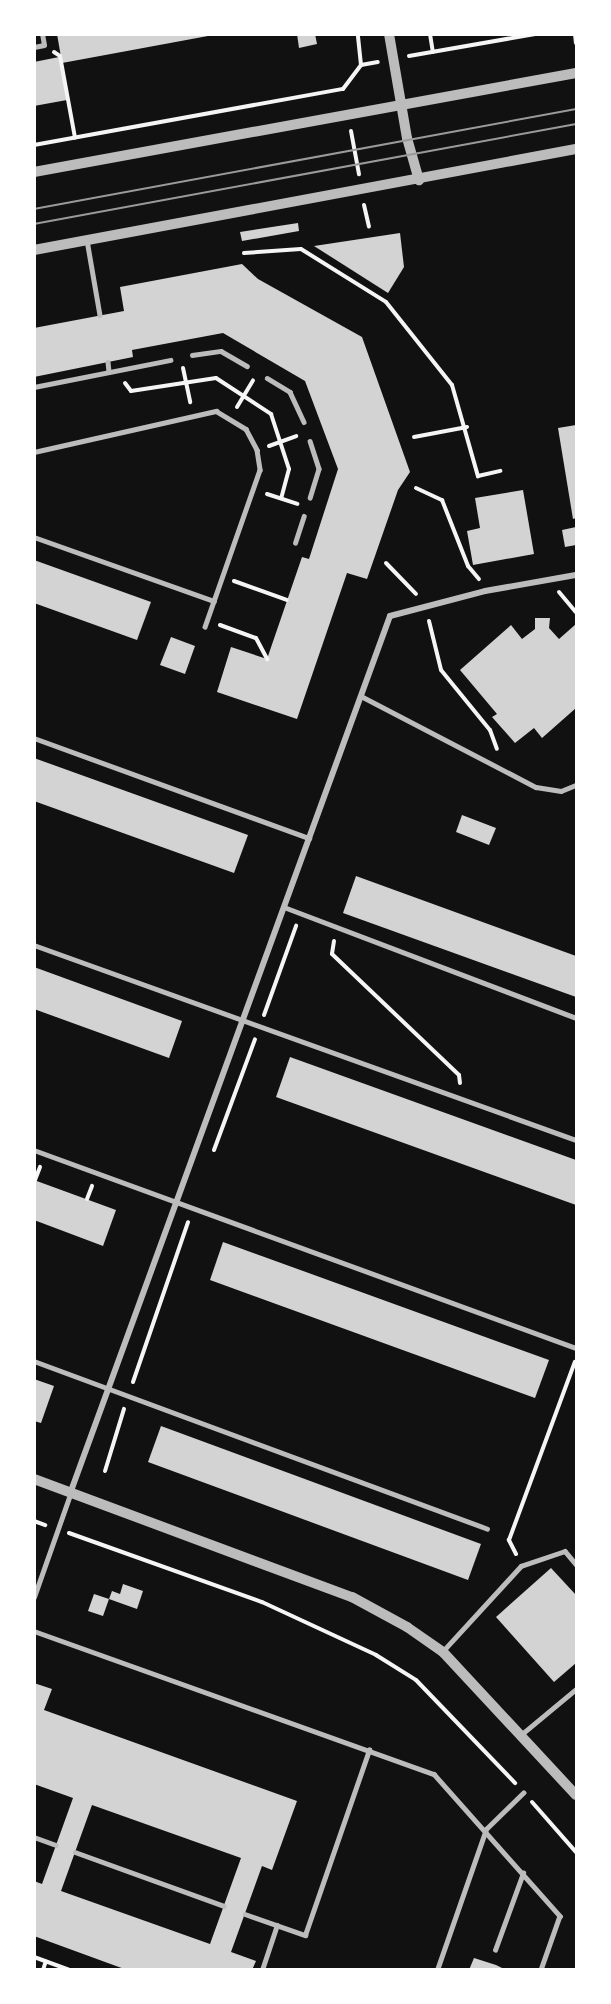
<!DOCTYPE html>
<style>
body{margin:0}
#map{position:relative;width:611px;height:2004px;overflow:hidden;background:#111;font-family:"IBM Plex Sans",sans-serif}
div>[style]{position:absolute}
.building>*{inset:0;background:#d3d3d3}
.path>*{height:4px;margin:-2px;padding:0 2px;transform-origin:2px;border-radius:2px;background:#f5f5f5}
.service>*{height:4.5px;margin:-2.25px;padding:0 2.25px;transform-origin:2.25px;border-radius:2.25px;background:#bcbcbc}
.minor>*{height:6px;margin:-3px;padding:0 3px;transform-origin:3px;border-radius:3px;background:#bcbcbc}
.tertiary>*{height:10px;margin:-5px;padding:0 5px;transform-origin:5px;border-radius:5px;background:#bcbcbc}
.tram>*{height:1.5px;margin:-0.75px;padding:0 0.75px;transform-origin:0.75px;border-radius:0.75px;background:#9a9a9a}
span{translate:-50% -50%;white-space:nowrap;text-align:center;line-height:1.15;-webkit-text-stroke:6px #fff;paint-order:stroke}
.frame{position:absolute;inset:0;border:36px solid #fff;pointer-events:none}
</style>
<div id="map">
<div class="building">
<div style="clip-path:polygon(57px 34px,208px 34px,208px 36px,62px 63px)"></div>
<div style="clip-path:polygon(297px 34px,315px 34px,317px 44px,299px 48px)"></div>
<div style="clip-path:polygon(59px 57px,67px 100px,34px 106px,34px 62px)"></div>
<div style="clip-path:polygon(298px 223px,299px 231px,242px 241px,240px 232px)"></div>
<div style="clip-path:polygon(400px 233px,404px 267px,388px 293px,314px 246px)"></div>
<div style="clip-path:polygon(242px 264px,258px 279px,362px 337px,410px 472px,398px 490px,367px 579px,347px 573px,297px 719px,217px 692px,231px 647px,267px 659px,302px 557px,309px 559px,338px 469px,305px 381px,223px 333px,132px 350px,133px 357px,34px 377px,34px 328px,124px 311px,120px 287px)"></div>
<div style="clip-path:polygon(576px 425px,576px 518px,573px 519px,558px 428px)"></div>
<div style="clip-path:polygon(523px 490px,534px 554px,473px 565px,467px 531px,480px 528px,475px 498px)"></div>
<div style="clip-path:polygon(576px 527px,576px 545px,565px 547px,562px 530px)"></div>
<div style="clip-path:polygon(34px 560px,151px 602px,137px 640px,34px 603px)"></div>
<div style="clip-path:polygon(535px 618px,550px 618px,549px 628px,559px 639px,576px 624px,576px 708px,542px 738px,534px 728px,515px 743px,492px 717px,497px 714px,460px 670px,511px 625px,522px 639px,535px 629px)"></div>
<div style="clip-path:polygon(171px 637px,195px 646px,185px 674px,160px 665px)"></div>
<div style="clip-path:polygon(34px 758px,248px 835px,234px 873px,34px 801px)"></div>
<div style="clip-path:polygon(462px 815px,496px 828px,489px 845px,456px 832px)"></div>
<div style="clip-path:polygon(356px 876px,576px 956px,576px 997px,343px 913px)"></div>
<div style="clip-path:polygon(34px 967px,182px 1021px,169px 1058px,34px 1009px)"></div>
<div style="clip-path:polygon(290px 1057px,576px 1160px,576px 1205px,276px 1097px)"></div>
<div style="clip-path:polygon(34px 1180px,116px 1210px,103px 1246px,34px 1220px)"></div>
<div style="clip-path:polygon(223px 1242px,549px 1360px,535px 1398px,210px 1280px)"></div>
<div style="clip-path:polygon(34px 1379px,54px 1386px,41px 1423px,34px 1421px)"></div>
<div style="clip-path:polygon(161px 1426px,481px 1544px,468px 1580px,148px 1462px)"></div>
<div style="clip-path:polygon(551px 1568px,576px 1595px,576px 1663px,554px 1682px,496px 1617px)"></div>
<div style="clip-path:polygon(123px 1584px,143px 1591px,137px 1609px,109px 1599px,103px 1616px,88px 1611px,94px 1594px,109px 1599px,112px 1591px,120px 1594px)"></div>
<div style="clip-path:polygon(evenodd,34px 1683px,52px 1689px,44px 1710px,297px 1801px,272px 1870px,262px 1866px,231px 1952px,256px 1961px,252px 1970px,127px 1970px,34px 1936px,34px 1881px,42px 1884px,73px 1798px,34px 1784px,34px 1683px,92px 1805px,241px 1858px,210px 1944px,61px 1891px,92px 1805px)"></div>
<div style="clip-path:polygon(474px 1958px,496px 1965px,506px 1970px,469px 1970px)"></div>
</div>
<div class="path">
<div style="left:430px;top:34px;width:18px;rotate:81deg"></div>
<div style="left:575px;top:34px;width:9px;rotate:84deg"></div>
<div style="left:54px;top:52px;width:7px;rotate:34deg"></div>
<div style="left:60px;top:56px;width:83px;rotate:79.6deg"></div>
<div style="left:409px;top:56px;width:128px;rotate:-9.9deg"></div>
<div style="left:361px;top:65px;width:17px;rotate:-10deg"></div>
<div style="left:351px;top:131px;width:44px;rotate:79.5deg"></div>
<div style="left:34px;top:145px;width:314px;rotate:-10.3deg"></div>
<div style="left:343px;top:89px;width:30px;rotate:-53deg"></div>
<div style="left:361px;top:65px;width:31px;rotate:-96deg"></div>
<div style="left:364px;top:205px;width:22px;rotate:77deg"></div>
<div style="left:244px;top:253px;width:57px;rotate:-4deg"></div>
<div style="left:301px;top:249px;width:100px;rotate:31.9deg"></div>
<div style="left:386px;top:302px;width:106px;rotate:51.5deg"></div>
<div style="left:452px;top:385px;width:95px;rotate:74.1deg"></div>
<div style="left:478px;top:476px;width:23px;rotate:-13deg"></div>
<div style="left:183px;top:368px;width:35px;rotate:78deg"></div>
<div style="left:125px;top:383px;width:10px;rotate:53deg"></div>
<div style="left:131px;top:391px;width:86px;rotate:-8.7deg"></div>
<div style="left:216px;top:378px;width:66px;rotate:33.2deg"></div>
<div style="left:271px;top:414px;width:58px;rotate:71.9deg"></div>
<div style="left:289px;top:469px;width:30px;rotate:105deg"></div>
<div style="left:237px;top:407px;width:31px;rotate:-59deg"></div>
<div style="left:414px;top:437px;width:54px;rotate:-10.7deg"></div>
<div style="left:269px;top:446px;width:29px;rotate:-20deg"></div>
<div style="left:416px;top:488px;width:29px;rotate:25deg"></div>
<div style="left:442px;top:500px;width:71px;rotate:68.5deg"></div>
<div style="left:468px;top:566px;width:17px;rotate:50deg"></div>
<div style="left:267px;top:494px;width:32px;rotate:18deg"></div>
<div style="left:386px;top:563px;width:43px;rotate:45.9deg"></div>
<div style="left:234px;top:581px;width:56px;rotate:19.7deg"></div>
<div style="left:559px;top:592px;width:26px;rotate:50deg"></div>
<div style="left:429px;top:621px;width:50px;rotate:76.2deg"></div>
<div style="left:441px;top:670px;width:77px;rotate:50.8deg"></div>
<div style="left:490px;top:730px;width:20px;rotate:70deg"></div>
<div style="left:220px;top:625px;width:38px;rotate:20deg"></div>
<div style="left:256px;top:638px;width:24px;rotate:62deg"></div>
<div style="left:334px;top:941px;width:13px;rotate:99deg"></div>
<div style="left:332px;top:954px;width:175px;rotate:43.6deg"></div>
<div style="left:459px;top:1075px;width:8px;rotate:83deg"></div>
<div style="left:264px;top:1015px;width:95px;rotate:-70.2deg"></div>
<div style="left:214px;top:1150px;width:118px;rotate:-69.7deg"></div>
<div style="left:35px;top:1180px;width:14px;rotate:-69deg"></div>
<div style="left:87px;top:1199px;width:14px;rotate:-69deg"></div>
<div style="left:133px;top:1382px;width:169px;rotate:-71deg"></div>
<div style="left:105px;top:1471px;width:65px;rotate:-73deg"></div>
<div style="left:34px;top:1521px;width:12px;rotate:20deg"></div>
<div style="left:69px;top:1533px;width:205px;rotate:19.7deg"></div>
<div style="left:262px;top:1602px;width:126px;rotate:24.9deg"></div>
<div style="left:376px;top:1655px;width:47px;rotate:32deg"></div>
<div style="left:416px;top:1680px;width:143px;rotate:46.1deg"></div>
<div style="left:516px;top:1554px;width:16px;rotate:-117deg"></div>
<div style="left:509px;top:1540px;width:190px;rotate:-69.7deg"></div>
<div style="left:532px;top:1802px;width:67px;rotate:48.7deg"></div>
<div style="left:34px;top:1957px;width:37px;rotate:20deg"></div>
<div style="left:43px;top:1970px;width:9px;rotate:-72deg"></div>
</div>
<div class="service">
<div style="left:34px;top:47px;width:10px;rotate:-11deg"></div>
<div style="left:44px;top:45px;width:11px;rotate:-100deg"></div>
<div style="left:87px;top:240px;width:76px;rotate:80.2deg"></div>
<div style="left:192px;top:355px;width:29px;rotate:-8deg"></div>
<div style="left:221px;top:351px;width:30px;rotate:30deg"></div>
<div style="left:108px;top:362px;width:10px;rotate:84deg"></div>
<div style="left:267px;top:378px;width:27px;rotate:31deg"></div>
<div style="left:290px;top:392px;width:33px;rotate:65deg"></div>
<div style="left:34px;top:387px;width:139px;rotate:-11.2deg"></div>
<div style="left:310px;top:441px;width:29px;rotate:72deg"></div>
<div style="left:319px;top:469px;width:30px;rotate:107deg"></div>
<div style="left:34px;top:452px;width:187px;rotate:-12.7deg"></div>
<div style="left:216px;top:411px;width:35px;rotate:31deg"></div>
<div style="left:246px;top:429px;width:24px;rotate:62deg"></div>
<div style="left:257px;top:450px;width:20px;rotate:81deg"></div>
<div style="left:260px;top:470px;width:166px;rotate:109.3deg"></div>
<div style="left:34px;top:537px;width:191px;rotate:19.6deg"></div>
<div style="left:295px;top:543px;width:28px;rotate:-72deg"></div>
<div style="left:361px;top:696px;width:197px;rotate:27.5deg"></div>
<div style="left:536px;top:787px;width:25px;rotate:9deg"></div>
<div style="left:561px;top:791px;width:16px;rotate:-22deg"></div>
<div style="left:34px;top:738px;width:293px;rotate:20deg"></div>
<div style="left:284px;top:907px;width:312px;rotate:20.8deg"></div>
<div style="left:34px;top:945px;width:576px;rotate:19.79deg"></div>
<div style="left:34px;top:1150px;width:577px;rotate:20.07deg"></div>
<div style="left:34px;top:1361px;width:483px;rotate:20.3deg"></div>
<div style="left:34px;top:1597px;width:111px;rotate:-70.6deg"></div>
<div style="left:34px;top:1631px;width:425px;rotate:19.7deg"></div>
<div style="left:434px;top:1774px;width:190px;rotate:48.4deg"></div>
<div style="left:560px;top:1916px;width:57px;rotate:109.4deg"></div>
<div style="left:443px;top:1651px;width:115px;rotate:-47.5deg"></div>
<div style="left:521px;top:1566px;width:46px;rotate:-18.8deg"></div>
<div style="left:565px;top:1551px;width:17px;rotate:50deg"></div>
<div style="left:522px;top:1734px;width:70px;rotate:-39.8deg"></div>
<div style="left:34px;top:1837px;width:23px;rotate:20deg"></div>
<div style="left:75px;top:1852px;width:158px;rotate:19.9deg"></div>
<div style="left:245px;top:1914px;width:64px;rotate:19.3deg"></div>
<div style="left:305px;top:1935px;width:196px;rotate:-70.9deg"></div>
<div style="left:495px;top:1950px;width:82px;rotate:-70deg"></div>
<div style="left:262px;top:1970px;width:47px;rotate:-71.6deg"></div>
<div style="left:437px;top:1970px;width:149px;rotate:-70.8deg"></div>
<div style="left:486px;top:1829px;width:52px;rotate:-44.2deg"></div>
</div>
<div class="minor">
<div style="left:71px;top:1491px;width:931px;rotate:-69.97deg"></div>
<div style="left:390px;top:616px;width:98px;rotate:-14.7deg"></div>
<div style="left:485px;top:591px;width:92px;rotate:-10deg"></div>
</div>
<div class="tertiary">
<div style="left:389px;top:34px;width:106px;rotate:80.2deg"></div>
<div style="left:407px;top:138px;width:44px;rotate:74.1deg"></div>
<div style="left:34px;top:172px;width:551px;rotate:-10.35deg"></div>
<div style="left:34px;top:250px;width:551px;rotate:-10.56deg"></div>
<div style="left:34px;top:1479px;width:339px;rotate:20.4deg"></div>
<div style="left:352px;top:1597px;width:63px;rotate:28.6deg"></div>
<div style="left:407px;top:1627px;width:44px;rotate:34.8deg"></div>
<div style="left:443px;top:1652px;width:195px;rotate:47.1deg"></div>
</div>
<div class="tram">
<div style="left:34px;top:209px;width:551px;rotate:-10.45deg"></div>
<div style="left:34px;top:224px;width:551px;rotate:-10.45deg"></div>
</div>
<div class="frame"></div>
</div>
